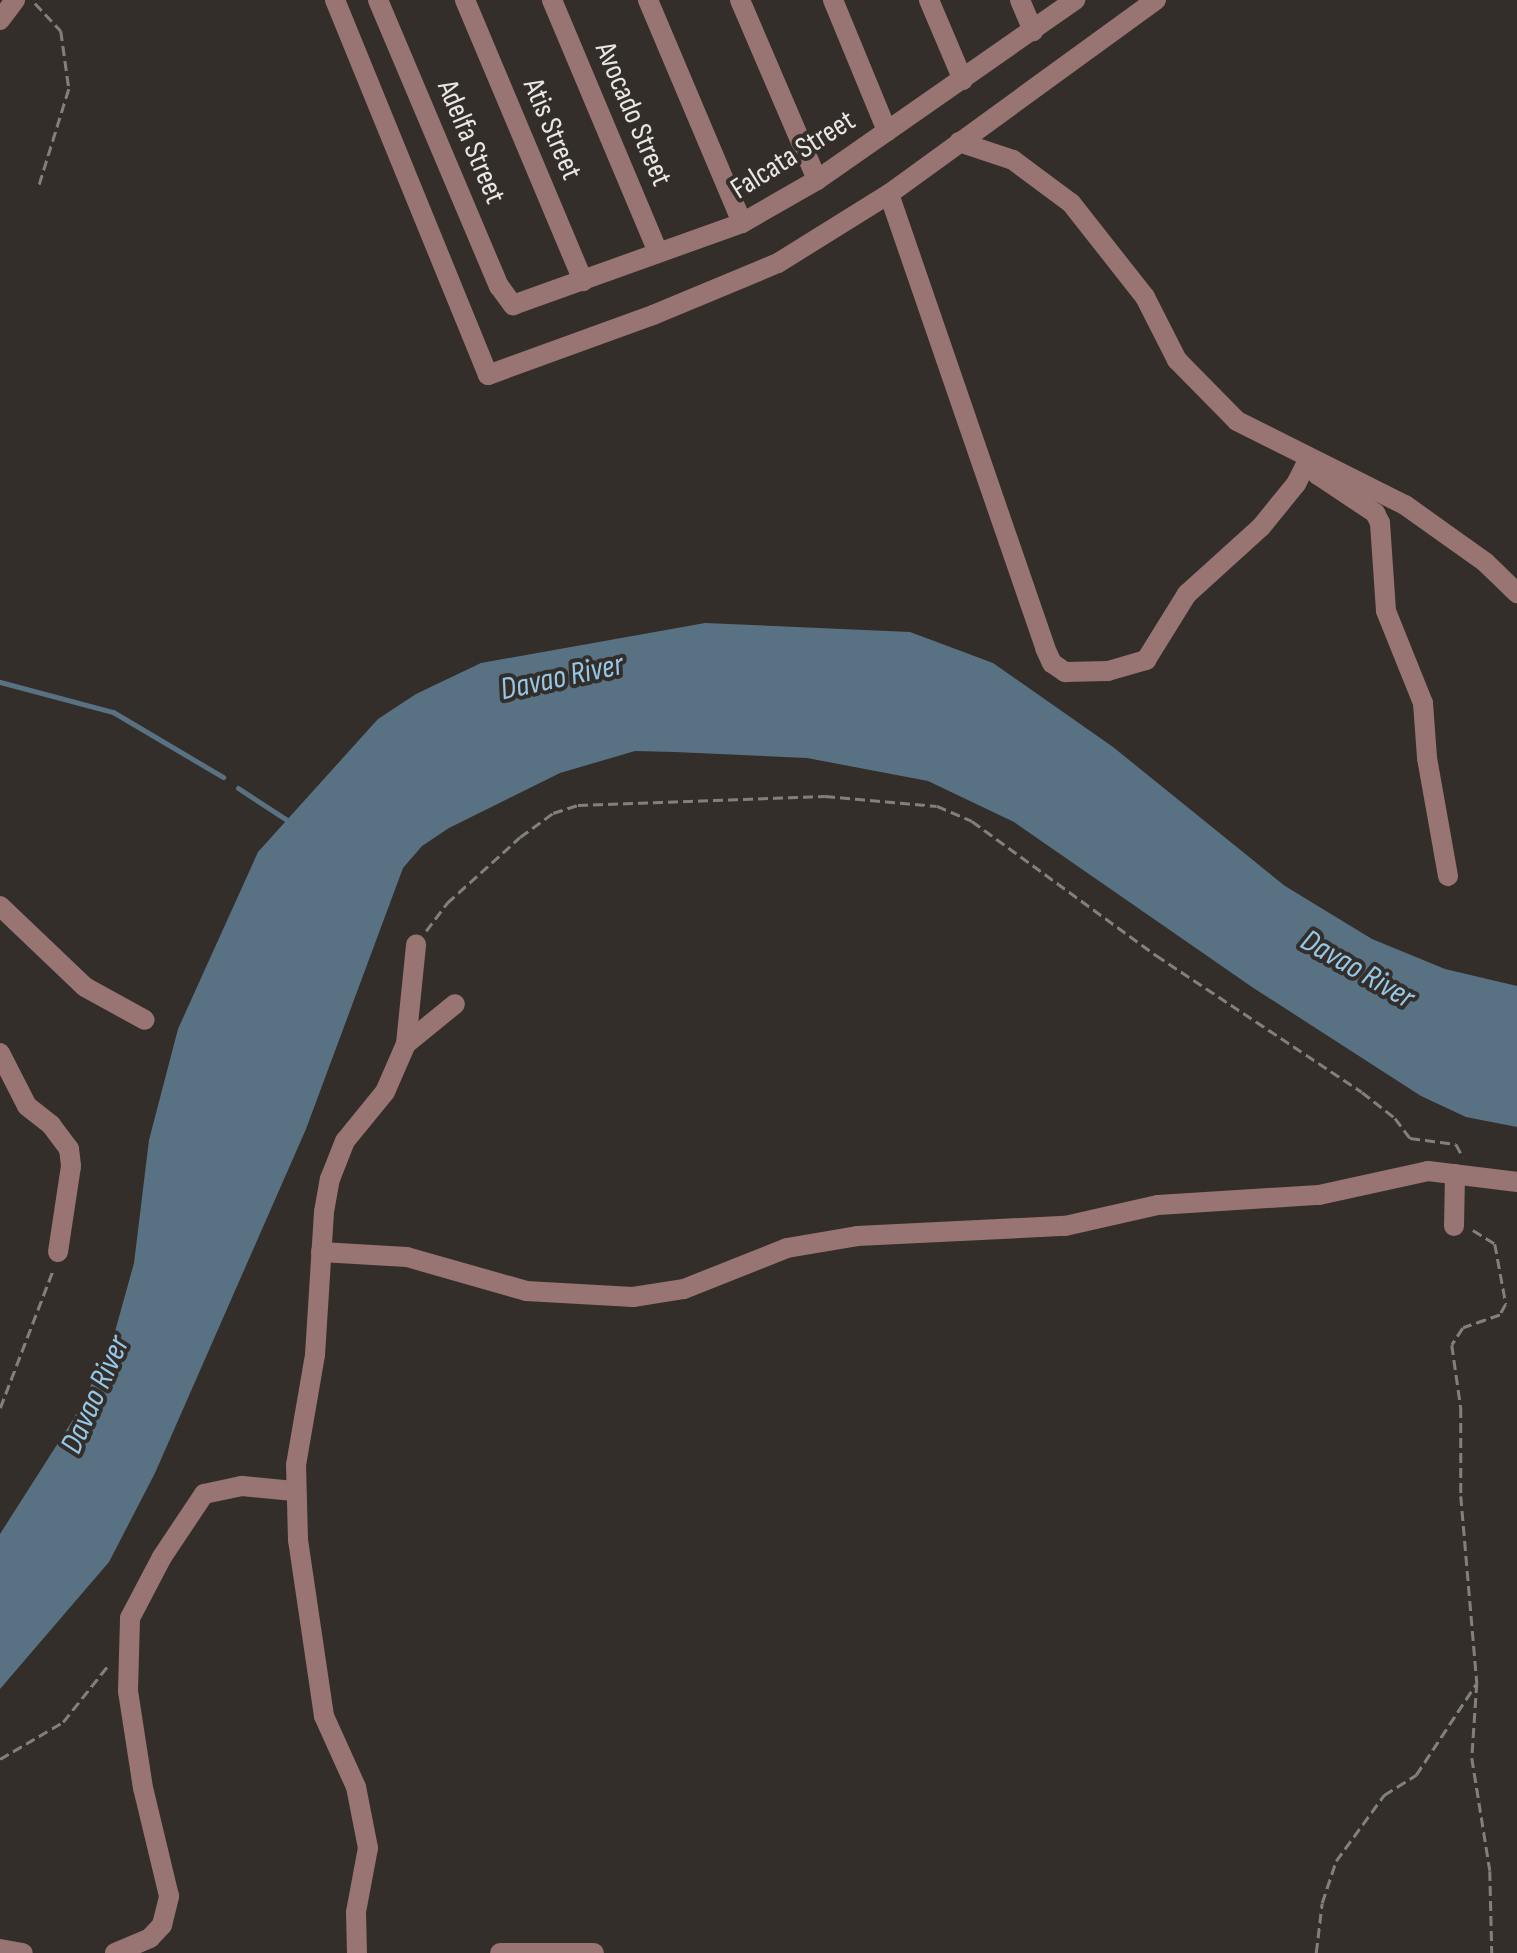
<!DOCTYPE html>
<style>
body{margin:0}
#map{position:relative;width:1517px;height:1953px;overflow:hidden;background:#332e29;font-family:"Sofia Sans Condensed",sans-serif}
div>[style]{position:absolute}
.water>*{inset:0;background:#587283}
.stream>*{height:5px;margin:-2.5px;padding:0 2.5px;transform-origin:2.5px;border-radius:2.5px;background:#587283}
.path>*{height:2.5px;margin-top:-1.25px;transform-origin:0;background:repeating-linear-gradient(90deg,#837f7b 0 10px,transparent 0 15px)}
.minor>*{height:20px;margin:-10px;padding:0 10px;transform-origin:10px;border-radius:10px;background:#987472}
span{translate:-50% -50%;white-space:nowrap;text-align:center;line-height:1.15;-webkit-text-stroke:8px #332e29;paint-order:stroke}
.street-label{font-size:30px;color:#eae6e3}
.water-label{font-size:32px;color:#95c7e9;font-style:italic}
</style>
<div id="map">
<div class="water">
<div style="clip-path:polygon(705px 623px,910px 632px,993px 663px,1113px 747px,1285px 886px,1372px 939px,1445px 969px,1517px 986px,1517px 1127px,1466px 1117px,1421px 1096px,1252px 987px,1014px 822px,928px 781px,807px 758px,675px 752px,635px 751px,560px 773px,449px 828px,422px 846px,403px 868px,306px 1129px,155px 1473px,109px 1562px,0 1689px,0 1534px,74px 1418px,111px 1346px,134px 1263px,149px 1140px,178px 1029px,258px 852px,378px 719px,416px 694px,481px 663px)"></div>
</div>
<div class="stream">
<div style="left:0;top:682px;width:117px;rotate:14.9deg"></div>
<div style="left:113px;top:712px;width:128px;rotate:30.6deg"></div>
<div style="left:238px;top:788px;width:62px;rotate:33.2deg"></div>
</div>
<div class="path">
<div style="left:35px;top:3px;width:38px;rotate:47deg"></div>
<div style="left:61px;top:31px;width:59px;rotate:82.1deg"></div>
<div style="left:69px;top:89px;width:102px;rotate:107.2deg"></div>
<div style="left:426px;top:931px;width:35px;rotate:-53deg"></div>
<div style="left:447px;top:903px;width:98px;rotate:-42.1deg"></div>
<div style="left:520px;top:837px;width:41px;rotate:-36deg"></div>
<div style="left:553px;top:813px;width:26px;rotate:-18deg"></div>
<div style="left:578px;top:805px;width:247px;rotate:-2.1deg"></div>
<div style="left:825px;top:796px;width:112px;rotate:5.1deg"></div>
<div style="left:937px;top:806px;width:38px;rotate:23deg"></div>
<div style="left:972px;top:821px;width:228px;rotate:36.1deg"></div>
<div style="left:1156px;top:955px;width:247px;rotate:33.6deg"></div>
<div style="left:1362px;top:1092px;width:42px;rotate:38.2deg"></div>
<div style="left:1395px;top:1118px;width:25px;rotate:53deg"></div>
<div style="left:1410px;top:1138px;width:46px;rotate:7.4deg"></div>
<div style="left:1456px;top:1144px;width:15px;rotate:62deg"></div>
<div style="left:1473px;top:1230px;width:26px;rotate:32deg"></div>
<div style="left:1495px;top:1244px;width:61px;rotate:79.6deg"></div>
<div style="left:1506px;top:1304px;width:13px;rotate:119deg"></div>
<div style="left:1500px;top:1315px;width:39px;rotate:161deg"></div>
<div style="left:1463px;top:1328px;width:20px;rotate:123deg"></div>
<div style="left:1452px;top:1345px;width:64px;rotate:81.9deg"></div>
<div style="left:1461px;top:1408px;width:88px;rotate:90deg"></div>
<div style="left:1461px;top:1496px;width:188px;rotate:85.1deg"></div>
<div style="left:1477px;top:1683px;width:75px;rotate:93.8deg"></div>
<div style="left:1472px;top:1758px;width:114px;rotate:80.9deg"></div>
<div style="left:1490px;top:1871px;width:82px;rotate:88.6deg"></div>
<div style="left:0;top:1408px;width:148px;rotate:-69deg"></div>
<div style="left:0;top:1759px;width:73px;rotate:-30.4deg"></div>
<div style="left:63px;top:1722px;width:75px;rotate:-51.5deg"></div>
<div style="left:1316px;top:1953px;width:50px;rotate:-83.2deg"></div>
<div style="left:1322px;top:1903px;width:44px;rotate:-71.6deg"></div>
<div style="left:1336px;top:1861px;width:82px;rotate:-54deg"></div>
<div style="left:1384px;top:1795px;width:38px;rotate:-32deg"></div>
<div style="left:1416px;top:1775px;width:109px;rotate:-56.6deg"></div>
</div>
<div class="minor">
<div style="left:335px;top:0;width:405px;rotate:67.8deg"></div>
<div style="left:488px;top:375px;width:176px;rotate:-20deg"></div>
<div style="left:653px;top:315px;width:135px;rotate:-22.6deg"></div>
<div style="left:778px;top:263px;width:131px;rotate:-31.9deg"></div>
<div style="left:889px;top:194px;width:330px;rotate:-36deg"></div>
<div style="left:378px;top:0;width:311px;rotate:67.1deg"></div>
<div style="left:499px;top:286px;width:24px;rotate:54deg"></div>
<div style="left:513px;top:305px;width:243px;rotate:-19.7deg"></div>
<div style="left:742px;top:223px;width:86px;rotate:-29.8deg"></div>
<div style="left:817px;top:180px;width:315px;rotate:-34.9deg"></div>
<div style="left:465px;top:0;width:305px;rotate:67.2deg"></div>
<div style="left:552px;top:0;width:273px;rotate:67.2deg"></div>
<div style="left:648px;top:0;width:242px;rotate:67.1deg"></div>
<div style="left:740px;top:0;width:196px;rotate:66.8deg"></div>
<div style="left:833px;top:0;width:142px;rotate:67.6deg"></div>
<div style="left:929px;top:0;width:87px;rotate:67deg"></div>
<div style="left:1020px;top:0;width:34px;rotate:67deg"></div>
<div style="left:0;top:20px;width:25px;rotate:-53deg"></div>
<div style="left:959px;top:142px;width:57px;rotate:18.4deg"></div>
<div style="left:1013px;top:160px;width:72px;rotate:36.6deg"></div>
<div style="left:1071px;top:203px;width:120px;rotate:51.8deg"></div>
<div style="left:1145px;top:297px;width:71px;rotate:63.1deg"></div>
<div style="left:1177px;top:360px;width:86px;rotate:45.5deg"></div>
<div style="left:1237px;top:421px;width:188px;rotate:26.6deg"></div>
<div style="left:1405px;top:505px;width:98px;rotate:35.5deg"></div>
<div style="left:1485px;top:562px;width:45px;rotate:44.1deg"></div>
<div style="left:889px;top:194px;width:480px;rotate:71deg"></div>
<div style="left:1045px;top:648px;width:17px;rotate:65deg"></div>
<div style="left:1052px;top:663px;width:16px;rotate:35deg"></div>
<div style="left:1065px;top:672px;width:43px;rotate:-1.3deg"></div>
<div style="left:1108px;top:671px;width:40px;rotate:-16deg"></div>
<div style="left:1146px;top:660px;width:78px;rotate:-58.2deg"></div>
<div style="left:1187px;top:594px;width:100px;rotate:-42.2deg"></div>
<div style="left:1261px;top:527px;width:55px;rotate:-50.9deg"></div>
<div style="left:1296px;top:484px;width:29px;rotate:-63deg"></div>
<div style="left:1310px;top:460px;width:17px;rotate:62deg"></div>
<div style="left:1318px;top:475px;width:69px;rotate:33.7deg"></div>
<div style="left:1375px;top:513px;width:11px;rotate:63deg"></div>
<div style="left:1380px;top:523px;width:88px;rotate:86.1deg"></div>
<div style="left:1386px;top:611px;width:99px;rotate:68.1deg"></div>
<div style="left:1423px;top:703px;width:55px;rotate:85.8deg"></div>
<div style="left:1427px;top:758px;width:120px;rotate:79.9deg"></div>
<div style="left:0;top:906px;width:117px;rotate:43.6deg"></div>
<div style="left:85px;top:987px;width:68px;rotate:28.8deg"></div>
<div style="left:406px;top:1044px;width:63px;rotate:-39.2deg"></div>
<div style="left:0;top:1053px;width:59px;rotate:63deg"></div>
<div style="left:27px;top:1106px;width:31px;rotate:38deg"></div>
<div style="left:51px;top:1125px;width:30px;rotate:53deg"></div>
<div style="left:69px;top:1149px;width:17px;rotate:83deg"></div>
<div style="left:71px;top:1166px;width:87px;rotate:98.6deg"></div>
<div style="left:1454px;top:1226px;width:52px;rotate:-88.9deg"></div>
<div style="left:321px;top:1252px;width:86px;rotate:3.3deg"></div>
<div style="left:407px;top:1257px;width:124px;rotate:15.9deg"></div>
<div style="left:526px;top:1291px;width:107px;rotate:3.2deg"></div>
<div style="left:633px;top:1297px;width:52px;rotate:-8.9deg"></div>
<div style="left:684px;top:1289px;width:111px;rotate:-21.7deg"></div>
<div style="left:787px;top:1248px;width:71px;rotate:-9.7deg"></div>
<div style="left:857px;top:1236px;width:208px;rotate:-2.8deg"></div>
<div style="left:1065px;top:1226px;width:95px;rotate:-12.7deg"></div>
<div style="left:1158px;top:1205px;width:161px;rotate:-3.6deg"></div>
<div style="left:1319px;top:1195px;width:112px;rotate:-12.4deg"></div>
<div style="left:1428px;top:1171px;width:90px;rotate:7deg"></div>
<div style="left:0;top:1949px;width:23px;rotate:10deg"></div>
<div style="left:115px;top:1953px;width:38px;rotate:-23deg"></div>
<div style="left:150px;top:1938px;width:18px;rotate:-47deg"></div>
<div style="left:162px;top:1925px;width:30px;rotate:-76deg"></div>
<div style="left:169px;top:1896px;width:111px;rotate:-103.5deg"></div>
<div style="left:143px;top:1788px;width:98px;rotate:-98.8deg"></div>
<div style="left:128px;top:1691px;width:73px;rotate:-88.4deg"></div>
<div style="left:130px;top:1618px;width:69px;rotate:-62.3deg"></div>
<div style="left:162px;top:1557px;width:76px;rotate:-56.3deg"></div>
<div style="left:204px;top:1494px;width:39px;rotate:-12deg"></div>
<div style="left:242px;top:1486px;width:52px;rotate:5.5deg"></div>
<div style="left:357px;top:1953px;width:41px;rotate:-91.4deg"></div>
<div style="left:356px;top:1912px;width:65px;rotate:-79.4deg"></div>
<div style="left:368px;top:1848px;width:62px;rotate:-101.1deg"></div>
<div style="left:356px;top:1787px;width:78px;rotate:-114.3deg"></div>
<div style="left:324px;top:1716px;width:178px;rotate:-98.4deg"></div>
<div style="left:298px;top:1540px;width:75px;rotate:-91.5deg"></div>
<div style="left:296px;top:1465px;width:112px;rotate:-80.2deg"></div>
<div style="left:315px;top:1355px;width:143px;rotate:-86.4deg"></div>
<div style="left:324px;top:1212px;width:34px;rotate:-80deg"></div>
<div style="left:330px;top:1179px;width:41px;rotate:-68.5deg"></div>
<div style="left:345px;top:1141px;width:63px;rotate:-50.8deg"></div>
<div style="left:385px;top:1092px;width:52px;rotate:-66.4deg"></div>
<div style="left:406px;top:1044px;width:100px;rotate:-84.2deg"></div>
<div style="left:500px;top:1953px;width:94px"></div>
</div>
<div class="street-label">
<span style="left:633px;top:114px;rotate:67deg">Avocado Street</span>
<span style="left:552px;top:129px;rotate:67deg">Atis Street</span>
<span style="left:471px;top:142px;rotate:67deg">Adelfa Street</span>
<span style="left:793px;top:155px;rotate:-32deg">Falcata Street</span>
</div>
<div class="water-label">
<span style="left:562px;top:678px;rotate:-12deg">Davao River</span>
<span style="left:1357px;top:970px;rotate:30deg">Davao River</span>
<span style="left:96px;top:1395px;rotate:-66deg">Davao River</span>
</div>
</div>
